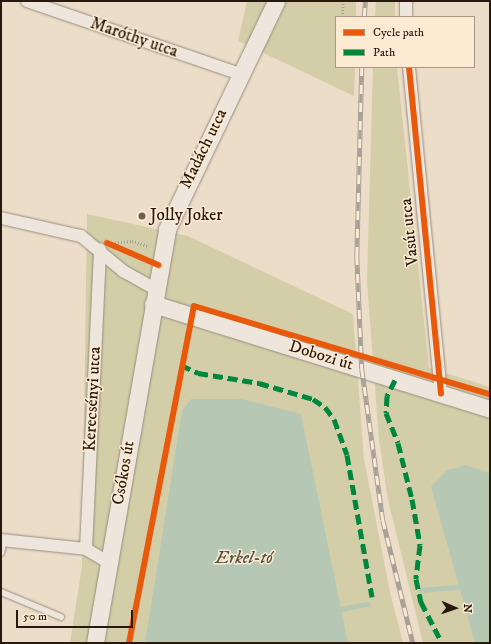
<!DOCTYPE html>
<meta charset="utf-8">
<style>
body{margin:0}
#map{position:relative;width:491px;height:644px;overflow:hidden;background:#ebddc8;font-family:"IM FELL DW Pica",serif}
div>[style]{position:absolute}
.green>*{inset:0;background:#d4cea8}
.water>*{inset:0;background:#b6c7b4}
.stream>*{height:4.5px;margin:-2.25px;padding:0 2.25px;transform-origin:2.25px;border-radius:2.25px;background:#b6c7b4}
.path>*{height:2.5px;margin-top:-1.25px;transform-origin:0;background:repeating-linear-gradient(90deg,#a7a198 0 1px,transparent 0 3px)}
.roads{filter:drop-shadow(0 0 1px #968c7f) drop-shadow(0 0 1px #968c7f)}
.lane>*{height:6px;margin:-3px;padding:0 3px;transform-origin:3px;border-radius:3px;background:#eee6dc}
.street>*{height:12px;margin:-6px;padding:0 6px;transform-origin:6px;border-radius:6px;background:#eee6dc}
.secondary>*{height:17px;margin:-8.5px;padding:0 8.5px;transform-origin:8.5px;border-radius:8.5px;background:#eee6dc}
.rail>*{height:4.5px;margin-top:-2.25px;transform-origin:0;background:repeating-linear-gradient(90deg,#fcebd2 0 9px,#a7a198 0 18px);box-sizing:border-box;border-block:1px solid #a7a198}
.quiet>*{height:5px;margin-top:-2.5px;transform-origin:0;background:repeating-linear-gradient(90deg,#00873e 0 10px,transparent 0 15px)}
.cycleway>*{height:6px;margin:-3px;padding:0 3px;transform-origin:3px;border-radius:3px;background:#e8590c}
.dots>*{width:11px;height:11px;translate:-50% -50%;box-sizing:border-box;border:2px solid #fcebd2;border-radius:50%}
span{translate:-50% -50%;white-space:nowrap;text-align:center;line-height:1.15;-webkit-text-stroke:3px #fcebd2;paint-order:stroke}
.street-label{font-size:17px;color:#28180d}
.poi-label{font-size:17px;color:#28180d}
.left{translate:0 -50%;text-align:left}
.water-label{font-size:18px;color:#525245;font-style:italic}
.frame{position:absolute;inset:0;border:2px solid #28180d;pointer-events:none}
.legend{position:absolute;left:335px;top:16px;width:140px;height:52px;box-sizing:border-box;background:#fcebd2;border:1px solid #a79783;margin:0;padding:5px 7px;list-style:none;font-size:12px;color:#28180d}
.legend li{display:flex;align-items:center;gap:8px;height:20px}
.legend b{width:20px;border:1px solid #a79783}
.north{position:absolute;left:435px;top:588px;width:40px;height:40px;-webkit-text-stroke:3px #fcebd2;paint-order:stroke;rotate:92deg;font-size:11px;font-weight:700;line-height:16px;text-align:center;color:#28180d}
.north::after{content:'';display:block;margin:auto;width:14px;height:18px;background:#28180d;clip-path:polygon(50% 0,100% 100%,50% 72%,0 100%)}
.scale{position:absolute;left:16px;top:610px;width:117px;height:18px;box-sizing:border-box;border:2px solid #28180d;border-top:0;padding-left:5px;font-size:12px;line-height:14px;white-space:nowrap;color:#28180d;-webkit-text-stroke:3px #fcebd2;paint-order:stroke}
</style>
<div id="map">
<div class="green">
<div style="clip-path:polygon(247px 1px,356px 1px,356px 17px,336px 17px,336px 67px,355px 67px,354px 96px,238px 41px)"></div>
<div style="clip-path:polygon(376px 1px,395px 1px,395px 17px,375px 17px)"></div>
<div style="clip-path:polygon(373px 67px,397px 67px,429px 368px,490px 387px,490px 643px,423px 643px,388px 500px,379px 440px,367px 281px)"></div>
<div style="clip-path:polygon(87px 214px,188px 236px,353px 314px,364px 459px,390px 592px,403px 643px,70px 643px,82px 566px)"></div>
</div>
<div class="water">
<div style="clip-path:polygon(191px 399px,241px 399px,301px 414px,348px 643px,145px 643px,182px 411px)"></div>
<div style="clip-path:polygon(466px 465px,490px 473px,490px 643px,475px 643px,431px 487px,447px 470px)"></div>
</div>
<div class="stream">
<div style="left:421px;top:590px;width:38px;rotate:-5deg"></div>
<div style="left:340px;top:609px;width:28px;rotate:-10deg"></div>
</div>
<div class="path">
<div style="left:342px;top:17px;width:16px;rotate:-86deg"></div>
<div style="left:112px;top:243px;width:20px;rotate:-6deg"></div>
<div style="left:132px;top:241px;width:17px;rotate:17deg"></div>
</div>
<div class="roads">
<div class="lane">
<div style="left:1px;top:553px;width:13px;rotate:-77deg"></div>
<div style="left:1px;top:592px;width:65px;rotate:22.6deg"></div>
</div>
<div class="street">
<div style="left:27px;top:1px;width:225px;rotate:18.9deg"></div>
<div style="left:406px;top:1px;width:16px;rotate:90deg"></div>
<div style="left:409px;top:67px;width:328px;rotate:84.4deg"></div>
<div style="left:1px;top:218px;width:82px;rotate:12.7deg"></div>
<div style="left:81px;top:236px;width:55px;rotate:39.8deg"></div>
<div style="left:123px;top:271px;width:37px;rotate:29deg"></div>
<div style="left:1px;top:540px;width:85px;rotate:6deg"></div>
<div style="left:86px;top:549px;width:27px;rotate:31deg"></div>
<div style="left:86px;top:549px;width:300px;rotate:-87.3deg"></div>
</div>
<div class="secondary">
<div style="left:153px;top:304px;width:353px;rotate:17.3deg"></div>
<div style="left:95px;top:643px;width:420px;rotate:-80.1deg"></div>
<div style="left:167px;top:229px;width:253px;rotate:-64.4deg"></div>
</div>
</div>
<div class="rail">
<div style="left:364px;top:17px;width:16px;rotate:-86deg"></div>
<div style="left:362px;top:67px;width:189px;rotate:91.5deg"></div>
<div style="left:357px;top:256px;width:113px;rotate:87.5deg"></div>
<div style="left:362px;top:369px;width:152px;rotate:82.1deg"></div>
<div style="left:383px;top:520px;width:127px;rotate:76.3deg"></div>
</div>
<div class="quiet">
<div style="left:181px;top:365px;width:19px;rotate:25deg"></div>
<div style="left:198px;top:373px;width:62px;rotate:9.3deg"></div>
<div style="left:259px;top:383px;width:56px;rotate:16.5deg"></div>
<div style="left:313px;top:399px;width:14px;rotate:34deg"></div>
<div style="left:325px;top:407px;width:15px;rotate:53deg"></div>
<div style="left:334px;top:419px;width:38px;rotate:70deg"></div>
<div style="left:347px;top:455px;width:144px;rotate:80deg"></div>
<div style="left:395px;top:380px;width:18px;rotate:117deg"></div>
<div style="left:387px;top:396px;width:17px;rotate:93deg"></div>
<div style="left:386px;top:413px;width:32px;rotate:68deg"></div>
<div style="left:398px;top:443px;width:58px;rotate:76deg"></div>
<div style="left:412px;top:499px;width:47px;rotate:80.1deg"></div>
<div style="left:420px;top:545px;width:34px;rotate:97deg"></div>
<div style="left:416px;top:579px;width:24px;rotate:78deg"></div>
<div style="left:421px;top:602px;width:46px;rotate:62.9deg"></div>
</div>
<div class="cycleway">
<div style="left:409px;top:67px;width:328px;rotate:84.4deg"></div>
<div style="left:107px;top:243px;width:56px;rotate:23.3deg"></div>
<div style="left:129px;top:643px;width:343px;rotate:-79.1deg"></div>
<div style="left:194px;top:306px;width:309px;rotate:16.6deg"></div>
</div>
<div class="dots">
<div style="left:142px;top:216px;background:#6c5d4e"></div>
</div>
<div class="street-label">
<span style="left:134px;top:38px;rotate:19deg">Maróthy utca</span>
<span style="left:204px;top:149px;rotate:-64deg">Madách utca</span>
<span style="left:410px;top:232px;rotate:-96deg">Vasút utca</span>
<span style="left:321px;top:356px;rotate:17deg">Dobozi út</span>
<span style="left:93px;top:399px;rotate:-87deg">Kerecsényi utca</span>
<span style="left:124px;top:473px;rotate:-80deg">Csókos út</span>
</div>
<div class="poi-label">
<span class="left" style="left:150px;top:216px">Jolly Joker</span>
</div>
<div class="water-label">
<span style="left:244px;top:558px">Erkel-tó</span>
</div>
<div class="frame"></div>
<ul class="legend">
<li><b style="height:5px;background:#e8590c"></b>Cycle path</li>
<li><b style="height:5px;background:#00873e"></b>Path</li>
</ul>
<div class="north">N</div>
<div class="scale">50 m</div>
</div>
